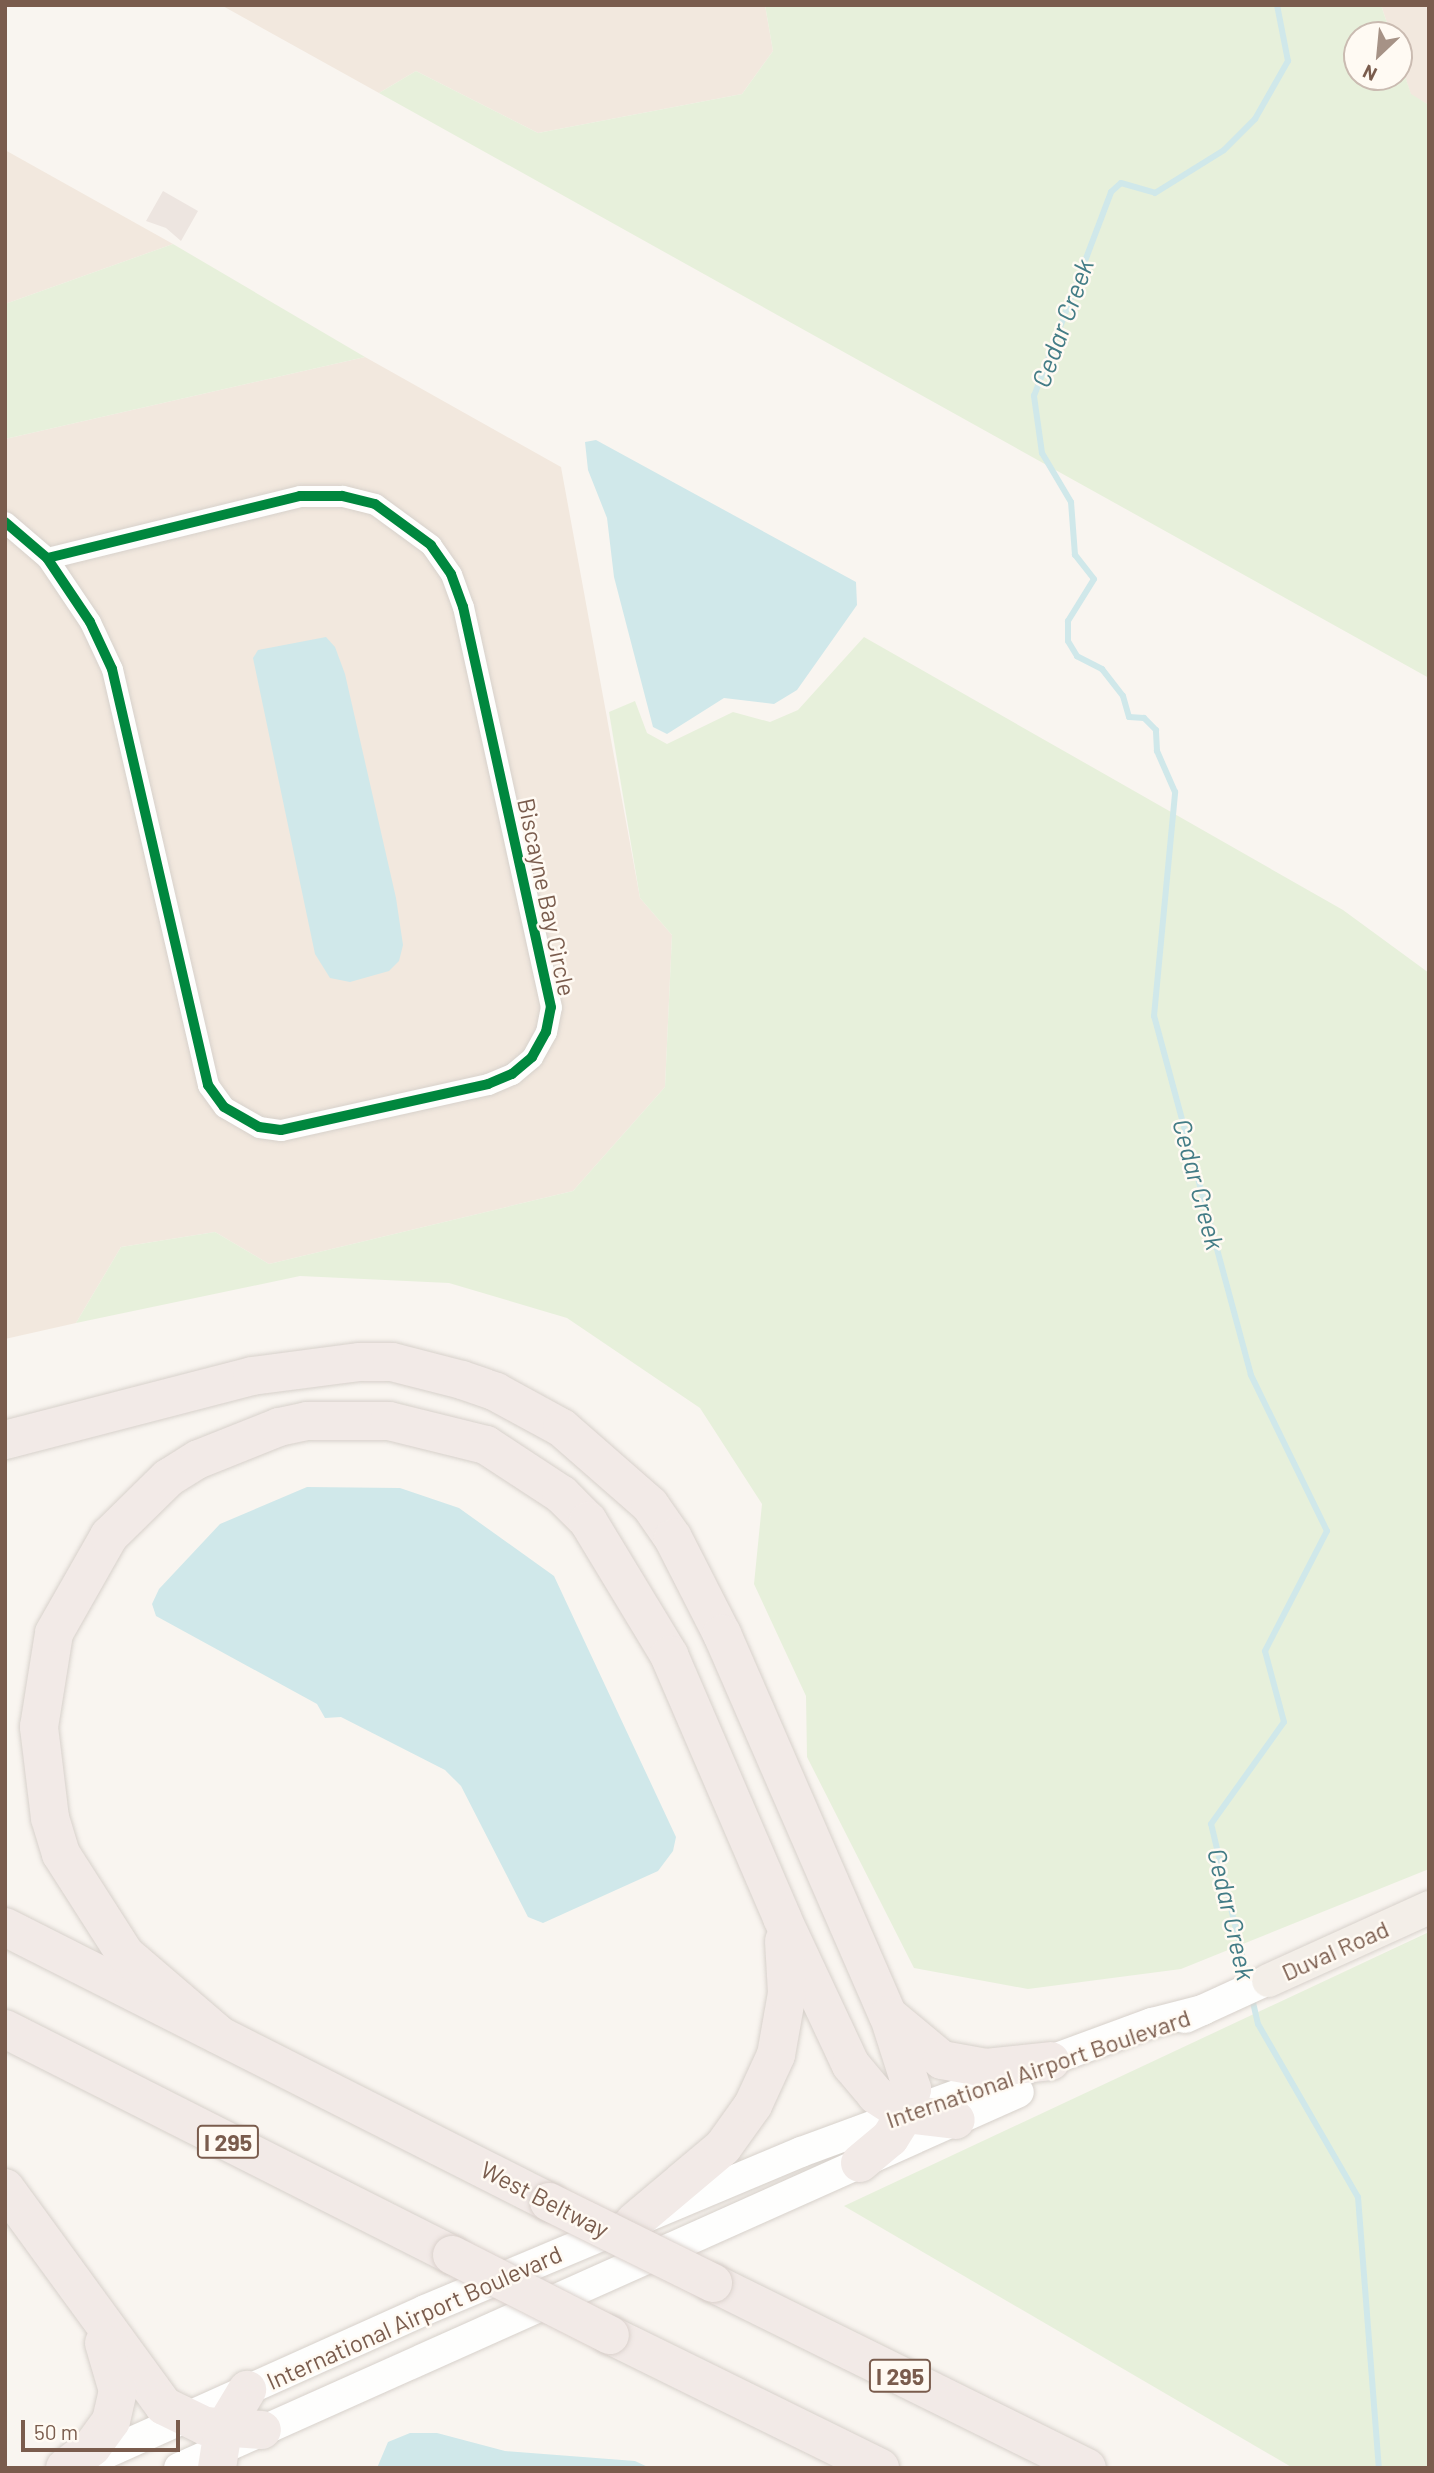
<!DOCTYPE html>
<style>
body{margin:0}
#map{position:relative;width:1434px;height:2473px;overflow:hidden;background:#f9f5f0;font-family:Barlow,sans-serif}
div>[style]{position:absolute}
.residential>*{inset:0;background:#f2e8de}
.industrial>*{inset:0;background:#ede5e0}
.green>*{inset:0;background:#e7f0db}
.water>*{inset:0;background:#d0e8ea}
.stream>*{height:6px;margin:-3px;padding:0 3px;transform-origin:3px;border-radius:3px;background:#d0e8ea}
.roads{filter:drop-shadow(0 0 2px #d7d1cb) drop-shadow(0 0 2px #d7d1cb)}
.street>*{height:21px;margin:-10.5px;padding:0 10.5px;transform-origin:10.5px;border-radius:10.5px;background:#fefefd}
.secondary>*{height:30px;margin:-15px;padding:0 15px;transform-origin:15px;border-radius:15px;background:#fefefd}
.primary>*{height:33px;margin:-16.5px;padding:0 16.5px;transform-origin:16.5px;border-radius:16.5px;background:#f3eee8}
.highway>*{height:38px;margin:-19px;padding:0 19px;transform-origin:19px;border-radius:19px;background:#f2eae7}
.bridges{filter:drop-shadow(0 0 2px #dad1cc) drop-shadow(0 0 2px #dad1cc)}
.highway-bridge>*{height:38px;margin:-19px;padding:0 19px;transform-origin:19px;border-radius:19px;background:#f2eae7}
.cycleway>*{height:10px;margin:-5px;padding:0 5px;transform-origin:5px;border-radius:5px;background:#00873e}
span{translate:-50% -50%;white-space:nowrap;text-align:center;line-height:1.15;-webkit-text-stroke:5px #fffaf3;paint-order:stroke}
.shield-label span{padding:2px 5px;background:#fffaf3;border:2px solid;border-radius:5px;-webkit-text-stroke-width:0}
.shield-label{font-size:23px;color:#7a5c4d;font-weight:700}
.street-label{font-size:24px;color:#7a5c4d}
.water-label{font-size:26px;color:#437c86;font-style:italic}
.frame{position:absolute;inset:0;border:7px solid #7a5c4d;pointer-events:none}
.north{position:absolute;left:1343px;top:21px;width:70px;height:70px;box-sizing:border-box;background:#fffaf3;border:2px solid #cabbb1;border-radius:50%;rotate:206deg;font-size:19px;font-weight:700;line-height:28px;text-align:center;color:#7a5c4d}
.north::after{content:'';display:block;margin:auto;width:24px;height:32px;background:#a69286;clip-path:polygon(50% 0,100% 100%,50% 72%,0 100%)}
.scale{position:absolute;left:21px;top:2420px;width:159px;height:32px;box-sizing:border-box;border:4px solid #7a5c4d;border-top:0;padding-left:9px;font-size:21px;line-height:24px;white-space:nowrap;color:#7a5c4d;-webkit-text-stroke:5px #fffaf3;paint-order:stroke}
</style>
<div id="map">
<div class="residential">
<div style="clip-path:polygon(221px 5px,765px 5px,773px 51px,742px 94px,538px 133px,416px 71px,379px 93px)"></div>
<div style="clip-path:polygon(1381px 5px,1429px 5px,1429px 105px,1411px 95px,1399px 59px,1399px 35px,1391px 35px)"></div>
<div style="clip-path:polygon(5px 150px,173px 244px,5px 304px)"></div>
<div style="clip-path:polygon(365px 357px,561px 467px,640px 898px,672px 935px,665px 1087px,573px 1191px,269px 1264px,215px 1232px,121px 1247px,76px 1323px,5px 1339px,5px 439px)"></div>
</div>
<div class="industrial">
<div style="clip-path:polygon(163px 191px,198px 211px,181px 241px,166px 228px,146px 221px)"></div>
</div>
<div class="green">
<div style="clip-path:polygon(765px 5px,1381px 5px,1391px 35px,1357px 35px,1357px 77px,1399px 77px,1399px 59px,1411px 94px,1429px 105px,1429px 678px,379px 93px,416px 71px,538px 133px,742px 94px,773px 51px)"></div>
<div style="clip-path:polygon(173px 244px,365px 357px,5px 439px,5px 304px)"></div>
<div style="clip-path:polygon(864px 637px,1343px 910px,1429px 973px,1429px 1869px,1181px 1969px,1028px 1989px,914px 1968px,807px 1757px,806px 1696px,754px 1584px,762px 1504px,700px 1408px,567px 1318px,449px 1283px,300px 1276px,76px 1323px,121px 1247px,215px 1232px,269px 1264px,573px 1191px,665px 1087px,672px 935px,640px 898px,609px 712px,635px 701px,647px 733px,667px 744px,733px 712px,770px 722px,798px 710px)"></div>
<div style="clip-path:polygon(1429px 1932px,1429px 2468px,1293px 2468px,844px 2206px)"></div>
</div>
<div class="water">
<div style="clip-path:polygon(596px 440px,856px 582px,857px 605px,797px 690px,774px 704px,724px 698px,667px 734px,653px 727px,614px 577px,607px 518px,588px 470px,585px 442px)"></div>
<div style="clip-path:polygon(326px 637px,335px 647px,345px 674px,396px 898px,403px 945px,399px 961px,389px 971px,350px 982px,330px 978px,315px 954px,253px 658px,258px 650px)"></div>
<div style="clip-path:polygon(307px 1487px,400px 1488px,459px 1508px,554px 1576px,676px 1837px,673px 1851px,658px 1871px,543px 1923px,528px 1917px,461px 1786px,445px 1770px,341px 1717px,325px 1718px,317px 1704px,156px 1616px,152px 1604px,159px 1589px,220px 1524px)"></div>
<div style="clip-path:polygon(410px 2433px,437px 2433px,505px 2451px,635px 2461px,650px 2468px,377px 2468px,388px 2442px)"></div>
</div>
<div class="stream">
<div style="left:1248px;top:1980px;width:160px;rotate:-103.3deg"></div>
<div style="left:1211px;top:1824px;width:125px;rotate:-54.4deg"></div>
<div style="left:1284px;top:1722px;width:73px;rotate:-105deg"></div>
<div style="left:1265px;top:1651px;width:135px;rotate:-62.7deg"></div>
<div style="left:1327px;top:1531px;width:174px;rotate:-116deg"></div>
<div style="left:1251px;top:1375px;width:372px;rotate:-105.1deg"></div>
<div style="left:1154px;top:1016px;width:225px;rotate:-84.6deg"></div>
<div style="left:1175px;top:792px;width:45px;rotate:-113.7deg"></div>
<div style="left:1157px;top:751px;width:21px;rotate:-93deg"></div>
<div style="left:1156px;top:730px;width:17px;rotate:-135deg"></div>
<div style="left:1144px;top:718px;width:15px;rotate:-176deg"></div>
<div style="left:1129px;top:717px;width:22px;rotate:-106deg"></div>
<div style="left:1123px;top:696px;width:34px;rotate:-128deg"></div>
<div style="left:1102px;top:669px;width:28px;rotate:-153deg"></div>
<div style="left:1077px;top:656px;width:17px;rotate:-121deg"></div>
<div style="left:1068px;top:641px;width:20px;rotate:-90deg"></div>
<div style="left:1068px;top:621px;width:49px;rotate:-58.2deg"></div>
<div style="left:1094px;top:579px;width:31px;rotate:-128deg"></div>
<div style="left:1075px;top:555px;width:53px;rotate:-94.3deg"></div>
<div style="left:1071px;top:502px;width:57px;rotate:-120.6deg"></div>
<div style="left:1042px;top:453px;width:58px;rotate:-98deg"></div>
<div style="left:1034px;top:396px;width:218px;rotate:-69.3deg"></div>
<div style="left:1111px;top:192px;width:13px;rotate:-42deg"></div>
<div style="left:1121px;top:183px;width:35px;rotate:16deg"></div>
<div style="left:1155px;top:193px;width:81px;rotate:-31.9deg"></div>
<div style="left:1224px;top:150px;width:44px;rotate:-45deg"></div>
<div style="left:1255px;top:119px;width:67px;rotate:-60.4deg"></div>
<div style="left:1288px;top:61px;width:57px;rotate:-101.1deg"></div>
<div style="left:1252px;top:1998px;width:27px;rotate:77deg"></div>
<div style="left:1258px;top:2024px;width:200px;rotate:60deg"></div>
<div style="left:1358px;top:2197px;width:272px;rotate:85.6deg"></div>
</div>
<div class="roads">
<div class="street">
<div style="left:5px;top:522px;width:55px;rotate:40.6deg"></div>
<div style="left:47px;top:558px;width:77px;rotate:56.1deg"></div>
<div style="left:90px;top:622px;width:52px;rotate:64.9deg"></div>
<div style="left:112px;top:669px;width:427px;rotate:77deg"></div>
<div style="left:208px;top:1085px;width:27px;rotate:54deg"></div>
<div style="left:224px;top:1107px;width:40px;rotate:29.7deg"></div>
<div style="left:259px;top:1127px;width:22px;rotate:8deg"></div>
<div style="left:281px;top:1130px;width:212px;rotate:-12.5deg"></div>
<div style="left:488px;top:1084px;width:26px;rotate:-23deg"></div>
<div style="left:512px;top:1074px;width:26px;rotate:-40deg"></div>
<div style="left:532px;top:1057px;width:29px;rotate:-61deg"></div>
<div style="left:546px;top:1032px;width:25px;rotate:-79deg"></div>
<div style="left:551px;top:1007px;width:410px;rotate:-102.4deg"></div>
<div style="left:463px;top:607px;width:35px;rotate:-110deg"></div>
<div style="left:451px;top:574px;width:35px;rotate:-125deg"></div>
<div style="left:431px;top:545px;width:69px;rotate:-143.8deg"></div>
<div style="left:375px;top:504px;width:34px;rotate:-166deg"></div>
<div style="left:342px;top:496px;width:42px;rotate:180deg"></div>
<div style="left:300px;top:496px;width:260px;rotate:166.2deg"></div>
</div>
<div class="secondary">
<div style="left:1185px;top:2018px;width:91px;rotate:-24.6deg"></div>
<div style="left:78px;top:2466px;width:380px;rotate:-24.2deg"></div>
<div style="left:425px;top:2310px;width:408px;rotate:-22.8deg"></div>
<div style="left:801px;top:2152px;width:374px;rotate:-20.2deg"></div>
<div style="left:1152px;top:2023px;width:53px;rotate:-14.3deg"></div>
<div style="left:179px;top:2468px;width:920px;rotate:-24.11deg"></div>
</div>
<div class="primary">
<div style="left:1268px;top:1980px;width:177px;rotate:-24.4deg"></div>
</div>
<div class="highway">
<div style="left:5px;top:1440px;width:255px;rotate:-14.5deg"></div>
<div style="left:252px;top:1376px;width:109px;rotate:-7.4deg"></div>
<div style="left:360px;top:1362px;width:32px"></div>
<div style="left:392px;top:1362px;width:72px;rotate:14.4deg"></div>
<div style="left:462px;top:1380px;width:36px;rotate:19deg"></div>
<div style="left:496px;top:1392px;width:75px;rotate:28.6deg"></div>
<div style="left:562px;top:1428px;width:117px;rotate:41.2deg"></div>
<div style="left:650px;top:1505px;width:40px;rotate:55.1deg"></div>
<div style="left:673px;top:1538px;width:108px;rotate:63deg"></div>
<div style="left:722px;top:1634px;width:416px;rotate:66.5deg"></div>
<div style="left:888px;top:2015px;width:70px;rotate:39.8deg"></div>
<div style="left:942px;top:2060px;width:45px;rotate:10.3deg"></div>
<div style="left:986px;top:2068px;width:65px;rotate:-6.1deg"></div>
<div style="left:5px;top:1927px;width:610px;rotate:26.82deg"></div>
<div style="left:5px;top:2029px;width:501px;rotate:26.82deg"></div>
<div style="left:218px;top:2034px;width:123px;rotate:-139.3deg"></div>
<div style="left:125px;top:1954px;width:119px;rotate:-122.6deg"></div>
<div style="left:61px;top:1854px;width:38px;rotate:-107deg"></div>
<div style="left:50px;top:1818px;width:92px;rotate:-96.9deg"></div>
<div style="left:39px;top:1727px;width:95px;rotate:-80.9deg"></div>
<div style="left:54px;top:1633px;width:112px;rotate:-60.4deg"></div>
<div style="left:109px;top:1536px;width:83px;rotate:-44.5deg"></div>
<div style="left:168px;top:1478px;width:36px;rotate:-32deg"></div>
<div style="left:199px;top:1459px;width:86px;rotate:-21.8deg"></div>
<div style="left:279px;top:1427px;width:29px;rotate:-12deg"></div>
<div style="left:307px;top:1421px;width:82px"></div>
<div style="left:389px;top:1421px;width:100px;rotate:13.9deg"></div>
<div style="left:486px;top:1445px;width:90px;rotate:33.2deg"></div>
<div style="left:561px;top:1494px;width:38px;rotate:45deg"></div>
<div style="left:588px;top:1521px;width:157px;rotate:58.8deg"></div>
<div style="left:669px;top:1655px;width:286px;rotate:66.7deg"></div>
<div style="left:782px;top:1918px;width:162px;rotate:64.9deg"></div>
<div style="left:851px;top:2065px;width:39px;rotate:50deg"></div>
<div style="left:876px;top:2095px;width:35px;rotate:33deg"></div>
<div style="left:905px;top:2114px;width:51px;rotate:6.7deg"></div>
<div style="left:860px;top:2163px;width:39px;rotate:-40deg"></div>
<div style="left:890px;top:2138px;width:28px;rotate:-58deg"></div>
<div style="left:905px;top:2114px;width:26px;rotate:-74deg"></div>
<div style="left:912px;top:2089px;width:76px;rotate:-107.7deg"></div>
<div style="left:5px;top:2188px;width:270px;rotate:53.9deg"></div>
<div style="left:164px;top:2406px;width:46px;rotate:26deg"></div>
<div style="left:205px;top:2426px;width:57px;rotate:4deg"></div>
<div style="left:634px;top:2222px;width:116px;rotate:-40.1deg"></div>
<div style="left:723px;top:2147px;width:52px;rotate:-54.5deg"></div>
<div style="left:753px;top:2105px;width:55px;rotate:-65.3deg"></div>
<div style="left:776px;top:2055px;width:63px;rotate:-79.9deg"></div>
<div style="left:787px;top:1993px;width:52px;rotate:-93.3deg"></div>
<div style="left:713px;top:2283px;width:417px;rotate:26.3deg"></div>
<div style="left:610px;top:2335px;width:301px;rotate:26.2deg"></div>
<div style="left:65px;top:2468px;width:34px;rotate:-38deg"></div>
<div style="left:92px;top:2447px;width:32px;rotate:-54deg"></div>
<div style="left:111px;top:2421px;width:31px;rotate:-77deg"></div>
<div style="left:118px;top:2391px;width:50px;rotate:-106.3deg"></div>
<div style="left:217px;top:2468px;width:38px;rotate:-81deg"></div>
<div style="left:223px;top:2430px;width:47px;rotate:-59deg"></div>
</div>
</div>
<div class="bridges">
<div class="highway-bridge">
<div style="left:549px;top:2202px;width:183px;rotate:26.3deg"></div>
<div style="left:452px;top:2255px;width:177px;rotate:26.9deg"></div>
</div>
</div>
<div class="cycleway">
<div style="left:5px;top:522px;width:55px;rotate:40.6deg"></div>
<div style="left:47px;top:558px;width:77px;rotate:56.1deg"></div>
<div style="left:90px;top:622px;width:52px;rotate:64.9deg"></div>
<div style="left:112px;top:669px;width:427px;rotate:77deg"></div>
<div style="left:208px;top:1085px;width:27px;rotate:54deg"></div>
<div style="left:224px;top:1107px;width:40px;rotate:29.7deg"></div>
<div style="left:259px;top:1127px;width:22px;rotate:8deg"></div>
<div style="left:281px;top:1130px;width:212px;rotate:-12.5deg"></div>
<div style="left:488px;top:1084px;width:26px;rotate:-23deg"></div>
<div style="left:512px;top:1074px;width:26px;rotate:-40deg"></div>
<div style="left:532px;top:1057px;width:29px;rotate:-61deg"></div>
<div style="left:546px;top:1032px;width:25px;rotate:-79deg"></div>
<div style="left:551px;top:1007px;width:410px;rotate:-102.4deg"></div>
<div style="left:463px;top:607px;width:35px;rotate:-110deg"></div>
<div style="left:451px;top:574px;width:35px;rotate:-125deg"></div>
<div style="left:431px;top:545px;width:69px;rotate:-143.8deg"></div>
<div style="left:375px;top:504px;width:34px;rotate:-166deg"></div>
<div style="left:342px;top:496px;width:42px;rotate:180deg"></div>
<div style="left:300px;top:496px;width:260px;rotate:166.2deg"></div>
</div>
<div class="shield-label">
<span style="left:228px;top:2142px">I 295</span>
<span style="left:900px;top:2376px">I 295</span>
</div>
<div class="street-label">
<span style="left:547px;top:897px;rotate:78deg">Biscayne Bay Circle</span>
<span style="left:1335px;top:1950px;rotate:-24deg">Duval Road</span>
<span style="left:1038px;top:2068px;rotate:-19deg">International Airport Boulevard</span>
<span style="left:545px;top:2199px;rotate:27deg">West Beltway</span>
<span style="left:414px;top:2317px;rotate:-24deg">International Airport Boulevard</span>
</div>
<div class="water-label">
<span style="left:1062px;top:323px;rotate:-70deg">Cedar Creek</span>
<span style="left:1199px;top:1184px;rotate:75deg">Cedar Creek</span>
<span style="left:1232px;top:1914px;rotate:77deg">Cedar Creek</span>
</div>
<div class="frame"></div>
<div class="north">N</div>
<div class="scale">50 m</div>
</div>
